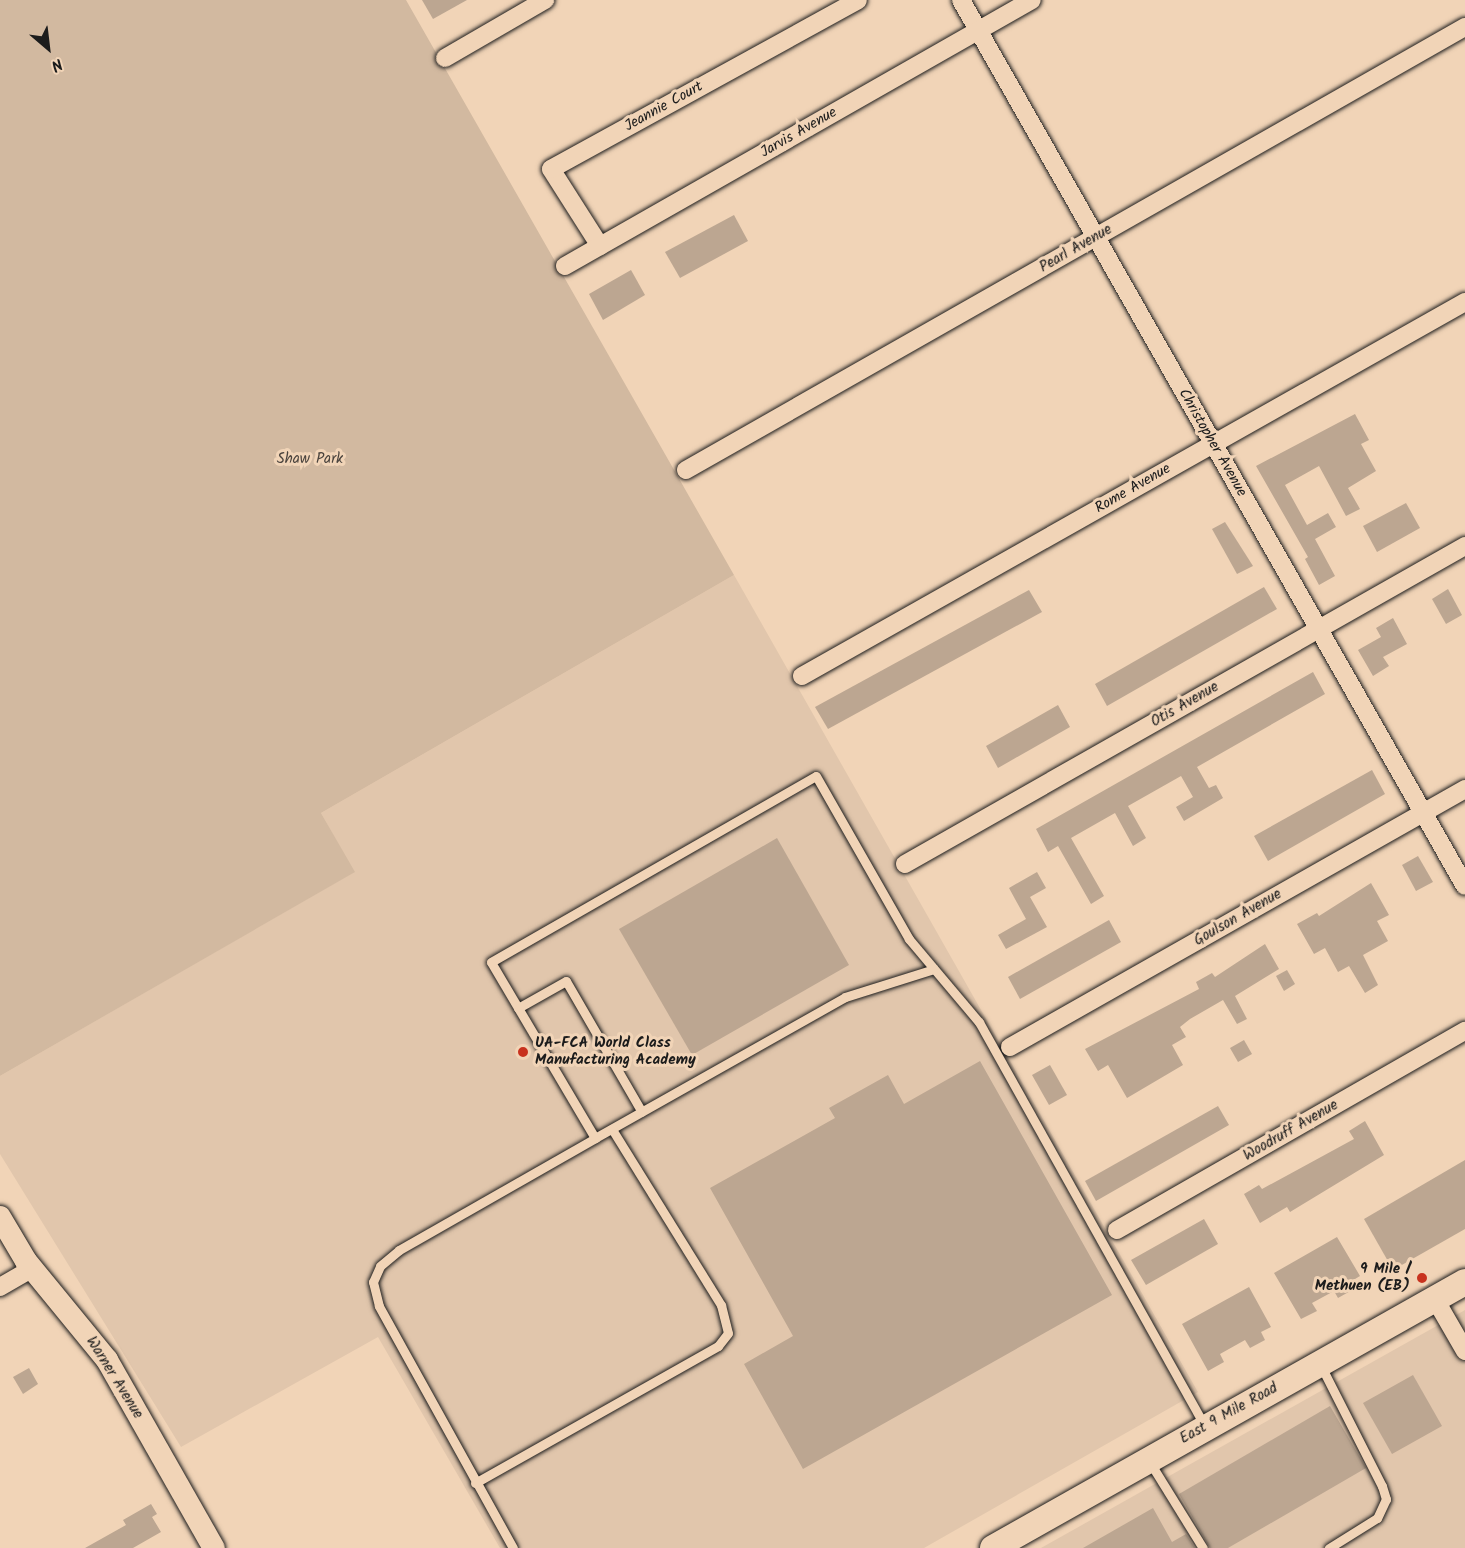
<!DOCTYPE html>
<style>
body{margin:0}
#map{position:relative;width:1465px;height:1548px;overflow:hidden;background:#f1d4b7;font-family:Kalam,sans-serif}
div>[style]{position:absolute}
.built>*{inset:0;background:#e1c6ac}
.green>*{inset:0;background:#d2b9a0}
.building>*{inset:0;background:#bca691}
.roads{filter:drop-shadow(0 0 2px #1c1c1c) drop-shadow(0 0 2px #1c1c1c)}
.service>*{height:9px;margin:-4.5px;padding:0 4.5px;transform-origin:4.5px;border-radius:4.5px;background:#f1d4b7}
.minor>*{height:18px;margin:-9px;padding:0 9px;transform-origin:9px;border-radius:9px;background:#f1d4b7}
.tertiary>*{height:22px;margin:-11px;padding:0 11px;transform-origin:11px;border-radius:11px;background:#f1d4b7}
.secondary>*{height:26px;margin:-13px;padding:0 13px;transform-origin:13px;border-radius:13px;background:#f1d4b7}
.dots>*{width:16px;height:16px;translate:-50% -50%;box-sizing:border-box;border:3px solid #f1d4b7;border-radius:50%}
span{translate:-50% -50%;white-space:nowrap;text-align:center;line-height:1.15;-webkit-text-stroke:6px #f1d4b7;paint-order:stroke}
.street-label{font-size:15px;color:#1c1c1c}
.park-label{font-size:15px;color:#4a433d}
.poi-label{font-size:15px;color:#1c1c1c;font-weight:700}
.left{translate:0 -50%;text-align:left}
.right{translate:-100% -50%;text-align:right}
.north{position:absolute;left:18px;top:18px;width:60px;height:60px;-webkit-text-stroke:4px #f1d4b7;paint-order:stroke;rotate:152deg;font-size:16px;font-weight:700;line-height:24px;text-align:center;color:#1c1c1c}
.north::after{content:'';display:block;margin:auto;width:21px;height:27px;background:#1c1c1c;clip-path:polygon(50% 0,100% 100%,50% 72%,0 100%)}
</style>
<div id="map">
<div class="built">
<div style="clip-path:polygon(734px 575px,1198px 1392px,924px 1548px,500px 1548px,378px 1337px,181px 1447px,0 1154px,0 1076px,354px 872px,321px 813px)"></div>
<div style="clip-path:polygon(1465px 1310px,1465px 1548px,1041px 1548px)"></div>
</div>
<div class="green">
<div style="clip-path:polygon(0 0,406px 0,734px 575px,321px 813px,355px 872px,0 1076px)"></div>
</div>
<div class="building">
<div style="clip-path:polygon(422px 0,467px 0,433px 19px)"></div>
<div style="clip-path:polygon(734px 215px,748px 241px,680px 278px,665px 252px)"></div>
<div style="clip-path:polygon(631px 270px,645px 295px,603px 320px,589px 294px)"></div>
<div style="clip-path:polygon(1355px 414px,1369px 440px,1361px 444px,1376px 471px,1348px 488px,1360px 509px,1346px 516px,1319px 466px,1285px 485px,1307px 525px,1328px 513px,1336px 527px,1315px 539px,1335px 576px,1319px 585px,1305px 559px,1308px 557px,1256px 466px)"></div>
<div style="clip-path:polygon(1406px 503px,1420px 528px,1377px 552px,1363px 526px)"></div>
<div style="clip-path:polygon(1225px 522px,1253px 566px,1237px 574px,1212px 529px)"></div>
<div style="clip-path:polygon(1264px 587px,1277px 609px,1107px 706px,1095px 684px)"></div>
<div style="clip-path:polygon(1448px 589px,1462px 615px,1446px 624px,1432px 599px)"></div>
<div style="clip-path:polygon(1029px 590px,1042px 612px,828px 729px,815px 707px)"></div>
<div style="clip-path:polygon(1393px 618px,1407px 644px,1383px 657px,1389px 666px,1373px 676px,1358px 650px,1381px 637px,1376px 628px)"></div>
<div style="clip-path:polygon(1313px 672px,1325px 694px,1197px 767px,1209px 788px,1216px 785px,1223px 798px,1184px 821px,1176px 807px,1193px 797px,1181px 776px,1128px 806px,1146px 838px,1133px 846px,1115px 813px,1071px 838px,1104px 896px,1091px 904px,1058px 846px,1048px 852px,1036px 829px)"></div>
<div style="clip-path:polygon(1058px 705px,1070px 727px,998px 768px,986px 746px)"></div>
<div style="clip-path:polygon(1372px 770px,1385px 794px,1268px 861px,1254px 836px)"></div>
<div style="clip-path:polygon(777px 838px,849px 965px,692px 1055px,619px 929px)"></div>
<div style="clip-path:polygon(1418px 856px,1433px 882px,1416px 891px,1402px 865px)"></div>
<div style="clip-path:polygon(1037px 872px,1046px 888px,1030px 897px,1047px 927px,1006px 949px,998px 935px,1026px 919px,1009px 888px)"></div>
<div style="clip-path:polygon(1371px 883px,1389px 915px,1377px 921px,1388px 941px,1363px 955px,1378px 985px,1365px 993px,1349px 966px,1338px 972px,1325px 948px,1314px 954px,1297px 924px,1317px 913px,1319px 916px)"></div>
<div style="clip-path:polygon(1109px 920px,1121px 942px,1020px 999px,1008px 977px)"></div>
<div style="clip-path:polygon(1265px 944px,1279px 969px,1235px 996px,1247px 1019px,1237px 1024px,1223px 1000px,1190px 1019px,1180px 1027px,1186px 1037px,1172px 1045px,1183px 1065px,1127px 1098px,1108px 1065px,1098px 1071px,1085px 1049px,1199px 989px,1196px 982px,1212px 973px,1215px 977px)"></div>
<div style="clip-path:polygon(1287px 970px,1295px 984px,1284px 991px,1276px 976px)"></div>
<div style="clip-path:polygon(1244px 1040px,1252px 1054px,1238px 1062px,1230px 1048px)"></div>
<div style="clip-path:polygon(980px 1061px,1112px 1295px,803px 1469px,744px 1364px,793px 1336px,710px 1188px,835px 1118px,829px 1108px,888px 1075px,904px 1104px)"></div>
<div style="clip-path:polygon(1050px 1065px,1067px 1095px,1049px 1105px,1032px 1075px)"></div>
<div style="clip-path:polygon(1218px 1106px,1229px 1125px,1096px 1201px,1085px 1181px)"></div>
<div style="clip-path:polygon(1365px 1121px,1384px 1155px,1290px 1212px,1287px 1207px,1260px 1223px,1244px 1194px,1259px 1185px,1262px 1189px,1354px 1139px,1349px 1131px)"></div>
<div style="clip-path:polygon(1465px 1160px,1465px 1229px,1393px 1270px,1364px 1219px)"></div>
<div style="clip-path:polygon(1204px 1219px,1218px 1244px,1146px 1285px,1131px 1260px)"></div>
<div style="clip-path:polygon(1337px 1237px,1360px 1276px,1350px 1282px,1354px 1289px,1338px 1298px,1334px 1291px,1312px 1303px,1317px 1311px,1301px 1319px,1274px 1273px)"></div>
<div style="clip-path:polygon(1249px 1287px,1271px 1327px,1261px 1332px,1265px 1340px,1250px 1348px,1245px 1340px,1220px 1354px,1224px 1362px,1208px 1371px,1182px 1324px)"></div>
<div style="clip-path:polygon(29px 1368px,38px 1384px,23px 1394px,13px 1377px)"></div>
<div style="clip-path:polygon(1413px 1375px,1442px 1426px,1392px 1454px,1363px 1403px)"></div>
<div style="clip-path:polygon(1330px 1406px,1366px 1468px,1228px 1548px,1210px 1548px,1179px 1494px)"></div>
<div style="clip-path:polygon(151px 1504px,157px 1514px,152px 1517px,161px 1532px,133px 1548px,85px 1548px,126px 1525px,123px 1520px)"></div>
<div style="clip-path:polygon(1153px 1508px,1172px 1542px,1186px 1534px,1195px 1548px,1083px 1548px)"></div>
</div>
<div class="roads">
<div class="service">
<div style="left:518px;top:1008px;width:55px;rotate:-29.4deg"></div>
<div style="left:566px;top:981px;width:151px;rotate:59.9deg"></div>
<div style="left:595px;top:1138px;width:287px;rotate:-29.4deg"></div>
<div style="left:845px;top:997px;width:93px;rotate:-17.5deg"></div>
<div style="left:1321px;top:1366px;width:135px;rotate:63.1deg"></div>
<div style="left:1382px;top:1486px;width:14px;rotate:73deg"></div>
<div style="left:1386px;top:1499px;width:21px;rotate:115deg"></div>
<div style="left:1377px;top:1518px;width:57px;rotate:148deg"></div>
<div style="left:1149px;top:1461px;width:102px;rotate:58.2deg"></div>
<div style="left:475px;top:1483px;width:279px;rotate:-29.4deg"></div>
<div style="left:718px;top:1346px;width:16px;rotate:-52deg"></div>
<div style="left:728px;top:1333px;width:29px;rotate:-104deg"></div>
<div style="left:721px;top:1305px;width:207px;rotate:-121.8deg"></div>
<div style="left:513px;top:1548px;width:277px;rotate:-119deg"></div>
<div style="left:379px;top:1306px;width:25px;rotate:-104deg"></div>
<div style="left:373px;top:1282px;width:17px;rotate:-66deg"></div>
<div style="left:380px;top:1266px;width:25px;rotate:-40deg"></div>
<div style="left:399px;top:1250px;width:226px;rotate:-29.7deg"></div>
<div style="left:595px;top:1138px;width:204px;rotate:-120.6deg"></div>
<div style="left:491px;top:962px;width:374px;rotate:-29.8deg"></div>
<div style="left:816px;top:776px;width:188px;rotate:60.3deg"></div>
<div style="left:909px;top:939px;width:109px;rotate:49.9deg"></div>
<div style="left:979px;top:1022px;width:463px;rotate:60.8deg"></div>
</div>
<div class="minor">
<div style="left:961px;top:0;width:1019px;rotate:60.37deg"></div>
<div style="left:445px;top:58px;width:116px;rotate:-30.1deg"></div>
<div style="left:600px;top:246px;width:91px;rotate:-122.5deg"></div>
<div style="left:551px;top:169px;width:350px;rotate:-28.8deg"></div>
<div style="left:565px;top:266px;width:537px;rotate:-29.67deg"></div>
<div style="left:686px;top:470px;width:896px;rotate:-29.63deg"></div>
<div style="left:802px;top:676px;width:761px;rotate:-29.43deg"></div>
<div style="left:905px;top:864px;width:644px;rotate:-29.59deg"></div>
<div style="left:1010px;top:1047px;width:523px;rotate:-29.55deg"></div>
<div style="left:1117px;top:1230px;width:401px;rotate:-29.8deg"></div>
<div style="left:0;top:1287px;width:38px;rotate:-30deg"></div>
<div style="left:1435px;top:1299px;width:60px;rotate:60deg"></div>
</div>
<div class="tertiary">
<div style="left:0;top:1217px;width:51px;rotate:59.4deg"></div>
<div style="left:26px;top:1261px;width:128px;rotate:50.7deg"></div>
<div style="left:107px;top:1360px;width:216px;rotate:60.4deg"></div>
</div>
<div class="secondary">
<div style="left:993px;top:1548px;width:542px;rotate:-29.4deg"></div>
</div>
</div>
<div class="dots">
<div style="left:523px;top:1052px;background:#c8321e"></div>
<div style="left:1422px;top:1278px;background:#c8321e"></div>
</div>
<div class="street-label">
<span style="left:664px;top:107px;rotate:-29deg">Jeannie Court</span>
<span style="left:799px;top:133px;rotate:-30deg">Jarvis Avenue</span>
<span style="left:1076px;top:249px;rotate:-30deg">Pearl Avenue</span>
<span style="left:1212px;top:443px;rotate:60deg">Christopher Avenue</span>
<span style="left:1133px;top:489px;rotate:-30deg">Rome Avenue</span>
<span style="left:1185px;top:705px;rotate:-30deg">Otis Avenue</span>
<span style="left:1238px;top:918px;rotate:-30deg">Goulson Avenue</span>
<span style="left:1291px;top:1131px;rotate:-30deg">Woodruff Avenue</span>
<span style="left:114px;top:1378px;rotate:58deg">Warner Avenue</span>
<span style="left:1229px;top:1414px;rotate:-29deg">East 9 Mile Road</span>
</div>
<div class="park-label">
<span style="left:310px;top:460px">Shaw Park</span>
</div>
<div class="poi-label">
<span class="left" style="left:535px;top:1052px">UA-FCA World Class<br>Manufacturing Academy</span>
<span class="right" style="left:1410px;top:1278px">9 Mile /<br>Methuen (EB)</span>
</div>
<div class="north">N</div>
</div>
